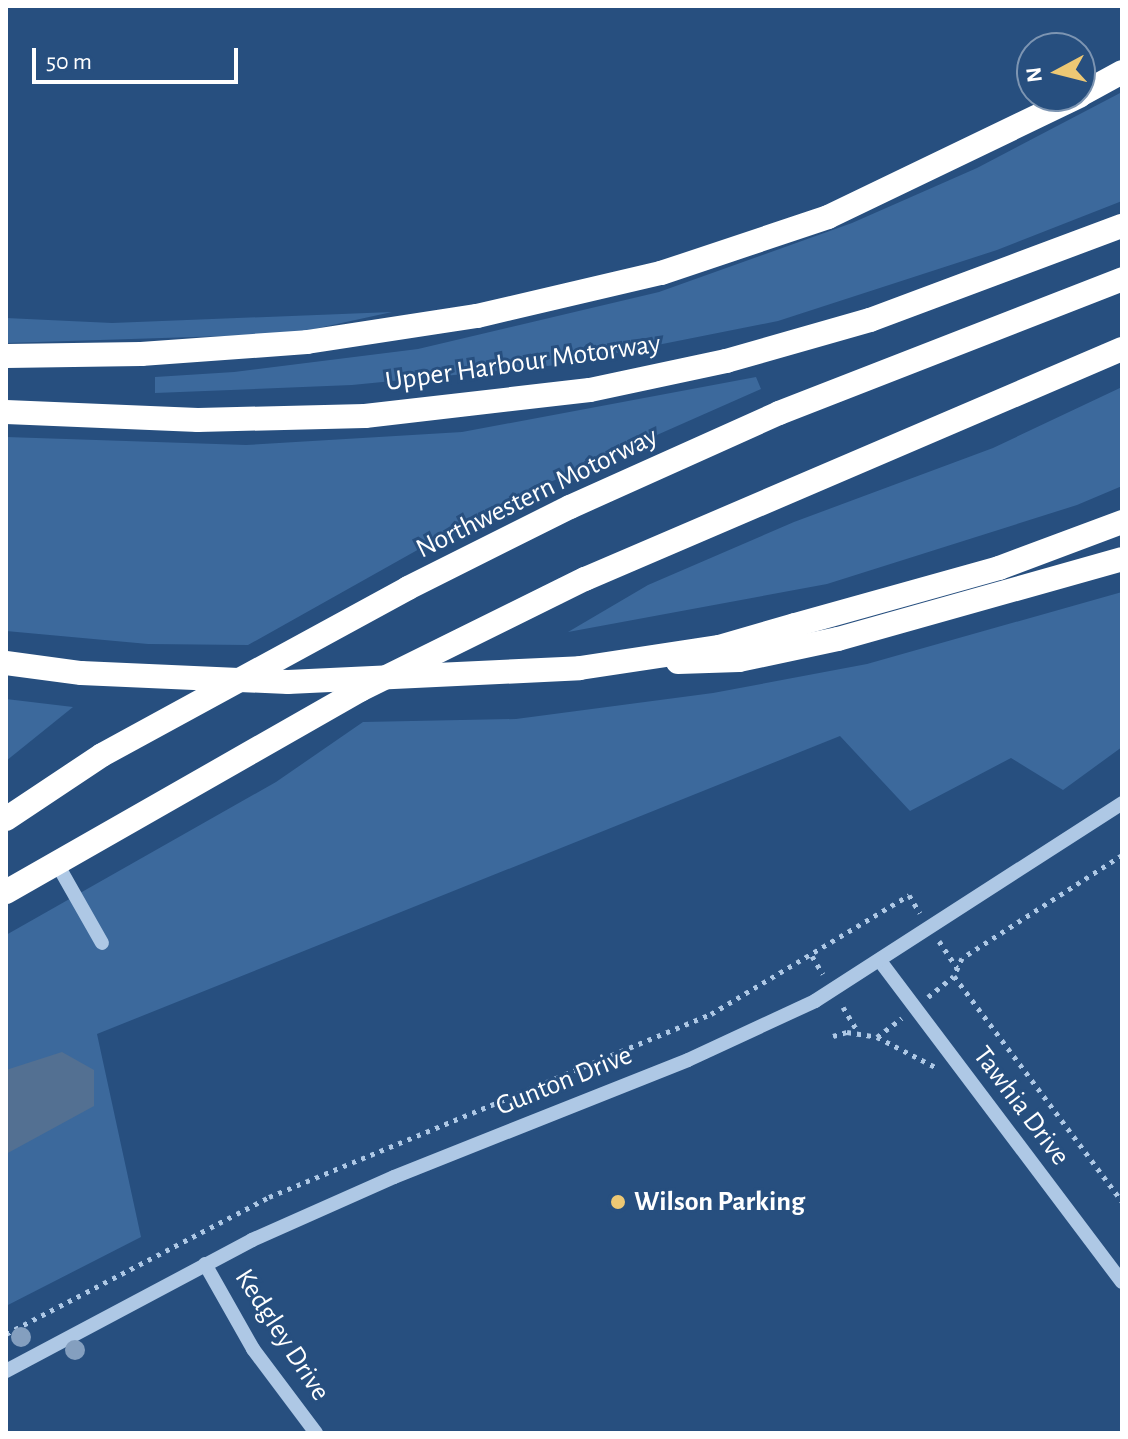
<!DOCTYPE html>
<style>
body{margin:0}
#map{position:relative;width:1128px;height:1439px;overflow:hidden;background:#274f7f;font-family:"Alegreya Sans",sans-serif}
div>[style]{position:absolute}
.green>*{inset:0;background:#3c699c}
.water>*{inset:0;background:#537092}
.path>*{height:5px;margin-top:-2.5px;transform-origin:0;background:repeating-linear-gradient(90deg,#aec8e5 0 4px,transparent 0 10px)}
.minor>*{height:14px;margin:-7px;padding:0 7px;transform-origin:7px;border-radius:7px;background:#aec8e5}
.highway>*{height:24px;margin:-12px;padding:0 12px;transform-origin:12px;border-radius:12px;background:#fff}
.highway-bridge>*{height:24px;margin:-12px;padding:0 12px;transform-origin:12px;border-radius:12px;background:#fff}
.trees>*{width:20px;height:20px;margin:-10px;border-radius:50%;background:#849fbf}
.dots>*{width:22px;height:22px;translate:-50% -50%;box-sizing:border-box;border:4px solid #274f7f;border-radius:50%}
span{translate:-50% -50%;white-space:nowrap;text-align:center;line-height:1.15;-webkit-text-stroke:6px #274f7f;paint-order:stroke}
.street-label{font-size:28px;color:#fff}
.poi-label{font-size:28px;color:#fff;font-weight:700}
.left{translate:0 -50%;text-align:left}
.frame{position:absolute;inset:0;border:8px solid #fff;pointer-events:none}
.north{position:absolute;left:1016px;top:32px;width:80px;height:80px;box-sizing:border-box;background:#274f7f;border:2px solid #7d95b2;border-radius:50%;rotate:263deg;font-size:22px;font-weight:700;line-height:32px;text-align:center;color:#fff}
.north::after{content:'';display:block;margin:auto;width:28px;height:36px;background:#edc874;clip-path:polygon(50% 0,100% 100%,50% 72%,0 100%)}
.scale{position:absolute;left:32px;top:48px;width:206px;height:36px;box-sizing:border-box;border:4px solid #fff;border-top:0;padding-left:10px;font-size:24px;line-height:28px;white-space:nowrap;color:#fff;-webkit-text-stroke:6px #274f7f;paint-order:stroke}
</style>
<div id="map">
<div class="green">
<div style="clip-path:polygon(1122px 92px,1122px 201px,997px 250px,778px 321px,557px 365px,352px 385px,155px 393px,155px 377px,234px 372px,418px 349px,659px 292px,852px 223px,977px 168px)"></div>
<div style="clip-path:polygon(392px 312px,291px 334px,6px 343px,6px 318px,112px 323px)"></div>
<div style="clip-path:polygon(756px 377px,761px 389px,494px 507px,248px 645px,148px 644px,6px 631px,6px 437px,246px 445px,462px 432px)"></div>
<div style="clip-path:polygon(1122px 387px,1122px 486px,1077px 505px,827px 584px,568px 632px,648px 585px,794px 522px,993px 448px)"></div>
<div style="clip-path:polygon(1122px 592px,1122px 747px,1063px 790px,1011px 758px,910px 811px,840px 736px,97px 1034px,141px 1237px,6px 1306px,6px 935px,276px 782px,363px 722px,516px 719px,713px 693px,867px 664px)"></div>
<div style="clip-path:polygon(6px 699px,73px 707px,6px 761px)"></div>
</div>
<div class="water">
<div style="clip-path:polygon(62px 1052px,94px 1070px,94px 1106px,6px 1154px,6px 1070px)"></div>
</div>
<div class="path">
<div style="left:1122px;top:855px;width:190px;rotate:147.2deg"></div>
<div style="left:962px;top:958px;width:20px;rotate:114deg"></div>
<div style="left:954px;top:976px;width:281px;rotate:53.3deg"></div>
<div style="left:939px;top:941px;width:32px;rotate:56deg"></div>
<div style="left:812px;top:956px;width:21px;rotate:59deg"></div>
<div style="left:928px;top:997px;width:33px;rotate:-39deg"></div>
<div style="left:843px;top:1007px;width:29px;rotate:59deg"></div>
<div style="left:833px;top:1036px;width:15px;rotate:-16deg"></div>
<div style="left:847px;top:1032px;width:30px;rotate:9deg"></div>
<div style="left:877px;top:1037px;width:65px;rotate:27.3deg"></div>
<div style="left:877px;top:1037px;width:31px;rotate:-37deg"></div>
<div style="left:6px;top:1334px;width:297px;rotate:-27.5deg"></div>
<div style="left:269px;top:1197px;width:478px;rotate:-22.5deg"></div>
<div style="left:711px;top:1014px;width:231px;rotate:-31deg"></div>
<div style="left:909px;top:895px;width:21px;rotate:59deg"></div>
</div>
<div class="minor">
<div style="left:56px;top:862px;width:93px;rotate:60.4deg"></div>
<div style="left:880px;top:961px;width:402px;rotate:53deg"></div>
<div style="left:205px;top:1264px;width:98px;rotate:60.5deg"></div>
<div style="left:253px;top:1349px;width:105px;rotate:53.1deg"></div>
<div style="left:6px;top:1371px;width:279px;rotate:-28deg"></div>
<div style="left:252px;top:1240px;width:155px;rotate:-23.9deg"></div>
<div style="left:394px;top:1177px;width:316px;rotate:-21.7deg"></div>
<div style="left:688px;top:1060px;width:140px;rotate:-24.9deg"></div>
<div style="left:815px;top:1001px;width:365px;rotate:-32.8deg"></div>
</div>
<div class="highway">
<div style="left:1080px;top:95px;width:48px;rotate:-28.7deg"></div>
<div style="left:6px;top:356px;width:135px;rotate:-0.8deg"></div>
<div style="left:141px;top:354px;width:166px;rotate:-4.1deg"></div>
<div style="left:307px;top:342px;width:172px;rotate:-8.7deg"></div>
<div style="left:477px;top:316px;width:189px;rotate:-13.2deg"></div>
<div style="left:661px;top:273px;width:176px;rotate:-18.5deg"></div>
<div style="left:828px;top:217px;width:279px;rotate:-25.7deg"></div>
<div style="left:6px;top:412px;width:192px;rotate:2.4deg"></div>
<div style="left:198px;top:420px;width:167px;rotate:-1.4deg"></div>
<div style="left:365px;top:416px;width:226px;rotate:-6.6deg"></div>
<div style="left:590px;top:390px;width:139px;rotate:-12deg"></div>
<div style="left:726px;top:361px;width:150px;rotate:-15.9deg"></div>
<div style="left:870px;top:320px;width:269px;rotate:-20.5deg"></div>
<div style="left:795px;top:625px;width:212px;rotate:-15.6deg"></div>
<div style="left:999px;top:568px;width:131px;rotate:-20.5deg"></div>
<div style="left:678px;top:662px;width:61px;rotate:-1.9deg"></div>
<div style="left:739px;top:660px;width:101px;rotate:-12deg"></div>
<div style="left:838px;top:639px;width:295px;rotate:-15.7deg"></div>
<div style="left:6px;top:663px;width:76px;rotate:7.6deg"></div>
<div style="left:6px;top:819px;width:115px;rotate:-33.7deg"></div>
<div style="left:102px;top:755px;width:349px;rotate:-28.6deg"></div>
<div style="left:408px;top:588px;width:181px;rotate:-26.6deg"></div>
<div style="left:570px;top:507px;width:229px;rotate:-24.2deg"></div>
<div style="left:779px;top:413px;width:368px;rotate:-21.3deg"></div>
<div style="left:6px;top:892px;width:408px;rotate:-29.7deg"></div>
<div style="left:360px;top:690px;width:251px;rotate:-26.3deg"></div>
<div style="left:585px;top:579px;width:584px;rotate:-23.19deg"></div>
</div>
<div class="highway-bridge">
<div style="left:81px;top:673px;width:207px;rotate:2.5deg"></div>
<div style="left:288px;top:682px;width:292px;rotate:-2.7deg"></div>
<div style="left:580px;top:668px;width:141px;rotate:-8.6deg"></div>
<div style="left:719px;top:647px;width:79px;rotate:-16.1deg"></div>
</div>
<div class="trees">
<div style="left:21px;top:1337px"></div>
<div style="left:75px;top:1350px"></div>
</div>
<div class="dots">
<div style="left:618px;top:1202px;background:#edc874"></div>
</div>
<div class="street-label">
<span style="left:523px;top:363px;rotate:-8deg">Upper Harbour Motorway</span>
<span style="left:537px;top:493px;rotate:-26deg">Northwestern Motorway</span>
<span style="left:564px;top:1081px;rotate:-22deg">Gunton Drive</span>
<span style="left:1021px;top:1106px;rotate:53deg">Tawhia Drive</span>
<span style="left:282px;top:1335px;rotate:57deg">Kedgley Drive</span>
</div>
<div class="poi-label">
<span class="left" style="left:634px;top:1202px">Wilson Parking</span>
</div>
<div class="frame"></div>
<div class="north">N</div>
<div class="scale">50 m</div>
</div>
